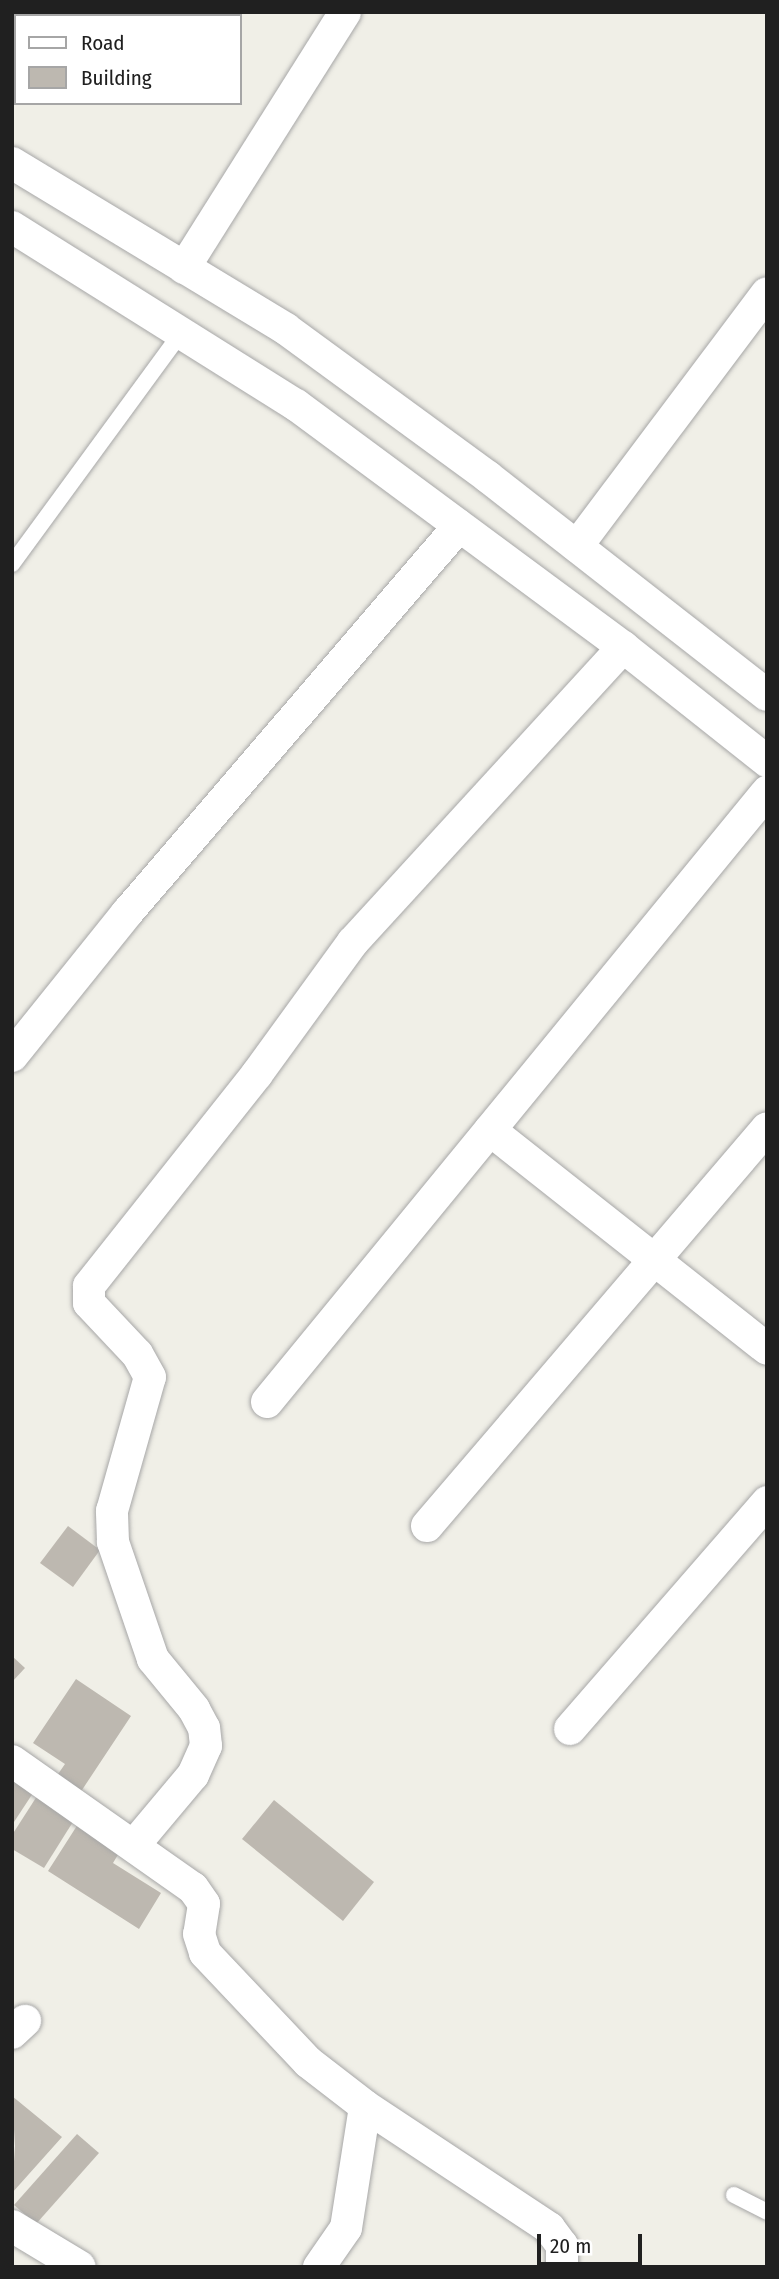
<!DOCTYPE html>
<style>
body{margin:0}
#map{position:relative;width:779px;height:2279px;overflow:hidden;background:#f0efe7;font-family:"Fira Sans Condensed",sans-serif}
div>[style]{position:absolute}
.building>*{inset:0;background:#bdb8b0}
.roads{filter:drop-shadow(0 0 2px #a7a7a7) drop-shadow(0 0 2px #a7a7a7)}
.service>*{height:16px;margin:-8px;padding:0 8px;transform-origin:8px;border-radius:8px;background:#fff}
.minor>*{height:32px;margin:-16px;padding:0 16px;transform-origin:16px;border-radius:16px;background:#fff}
span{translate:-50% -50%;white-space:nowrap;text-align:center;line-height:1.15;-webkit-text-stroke:5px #fff;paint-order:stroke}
.frame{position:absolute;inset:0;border:14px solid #202020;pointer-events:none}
.legend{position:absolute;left:14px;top:14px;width:228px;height:91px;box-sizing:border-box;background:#fff;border:2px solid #a6a6a6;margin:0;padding:9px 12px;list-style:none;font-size:21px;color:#202020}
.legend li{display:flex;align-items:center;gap:14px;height:35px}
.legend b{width:35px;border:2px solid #a6a6a6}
.scale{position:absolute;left:537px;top:2234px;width:105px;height:32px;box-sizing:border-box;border:4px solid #202020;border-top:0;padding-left:9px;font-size:21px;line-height:24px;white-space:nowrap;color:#202020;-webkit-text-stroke:5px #fff;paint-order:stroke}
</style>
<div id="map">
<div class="building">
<div style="clip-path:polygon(68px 1526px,100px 1550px,73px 1587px,40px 1563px)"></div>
<div style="clip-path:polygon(12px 1656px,25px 1668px,12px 1682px)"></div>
<div style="clip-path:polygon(76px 1679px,131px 1716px,80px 1793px,56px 1777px,65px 1764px,33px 1743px)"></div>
<div style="clip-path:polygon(12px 1775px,35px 1790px,12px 1825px)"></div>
<div style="clip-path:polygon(39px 1793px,76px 1817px,44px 1868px,12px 1849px,12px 1835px)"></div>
<div style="clip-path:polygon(274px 1800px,374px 1882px,343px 1921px,242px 1839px)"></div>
<div style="clip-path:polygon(80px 1821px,122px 1848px,113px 1863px,161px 1893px,139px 1929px,48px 1871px)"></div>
<div style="clip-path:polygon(12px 2096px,62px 2137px,12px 2193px,15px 2146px)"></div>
<div style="clip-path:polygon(77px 2134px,99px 2153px,36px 2224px,14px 2205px)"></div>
</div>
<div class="roads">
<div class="service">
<div style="left:12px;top:564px;width:288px;rotate:-53.8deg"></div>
<div style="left:734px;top:2195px;width:37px;rotate:27deg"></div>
</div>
<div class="minor">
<div style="left:12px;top:163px;width:320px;rotate:31.2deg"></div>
<div style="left:286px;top:329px;width:250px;rotate:36.2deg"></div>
<div style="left:488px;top:477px;width:354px;rotate:38deg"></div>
<div style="left:12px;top:227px;width:335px;rotate:32.1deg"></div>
<div style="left:296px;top:405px;width:407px;rotate:36.5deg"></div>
<div style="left:623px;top:647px;width:184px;rotate:38.4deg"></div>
<div style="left:184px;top:268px;width:302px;rotate:-57.8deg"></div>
<div style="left:577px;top:546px;width:316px;rotate:-53.1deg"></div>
<div style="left:12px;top:1056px;width:184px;rotate:-51.2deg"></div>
<div style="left:127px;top:913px;width:510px;rotate:-49.37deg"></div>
<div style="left:490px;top:1130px;width:353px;rotate:38.3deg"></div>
<div style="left:267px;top:1402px;width:789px;rotate:-50.66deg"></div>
<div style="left:427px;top:1526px;width:523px;rotate:-49.49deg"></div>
<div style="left:570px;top:1729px;width:301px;rotate:-49deg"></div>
<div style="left:12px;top:1761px;width:221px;rotate:35.1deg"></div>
<div style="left:193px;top:1888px;width:19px;rotate:55deg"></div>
<div style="left:204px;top:1904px;width:30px;rotate:99deg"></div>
<div style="left:199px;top:1934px;width:20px;rotate:72deg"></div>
<div style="left:205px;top:1953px;width:150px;rotate:46.6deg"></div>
<div style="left:308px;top:2062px;width:72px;rotate:37.7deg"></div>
<div style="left:365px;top:2106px;width:221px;rotate:33.5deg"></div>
<div style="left:549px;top:2228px;width:21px;rotate:53deg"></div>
<div style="left:562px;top:2245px;width:22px;rotate:90deg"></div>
<div style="left:135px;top:1844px;width:90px;rotate:-50deg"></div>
<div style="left:193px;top:1775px;width:32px;rotate:-66deg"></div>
<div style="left:206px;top:1746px;width:18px;rotate:-96deg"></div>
<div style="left:204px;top:1728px;width:21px;rotate:-118deg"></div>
<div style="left:194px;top:1709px;width:65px;rotate:-129.4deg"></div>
<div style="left:153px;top:1659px;width:124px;rotate:-108.9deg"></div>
<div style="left:113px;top:1542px;width:31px;rotate:-92deg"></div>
<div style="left:112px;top:1511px;width:139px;rotate:-74.2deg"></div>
<div style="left:150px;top:1377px;width:26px;rotate:-119deg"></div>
<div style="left:137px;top:1354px;width:70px;rotate:-133.3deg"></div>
<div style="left:89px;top:1303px;width:17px;rotate:-90deg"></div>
<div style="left:89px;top:1286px;width:270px;rotate:-51.6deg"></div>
<div style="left:257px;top:1074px;width:163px;rotate:-54deg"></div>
<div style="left:353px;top:942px;width:400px;rotate:-47.5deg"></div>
<div style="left:12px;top:2033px;width:18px;rotate:-43deg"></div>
<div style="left:12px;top:2226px;width:79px;rotate:31.1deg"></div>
<div style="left:319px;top:2267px;width:47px;rotate:-55.3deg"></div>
<div style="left:346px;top:2228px;width:123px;rotate:-81.1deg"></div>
</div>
</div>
<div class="frame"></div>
<ul class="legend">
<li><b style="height:9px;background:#fff"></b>Road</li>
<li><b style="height:19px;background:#bdb8b0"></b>Building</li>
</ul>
<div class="scale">20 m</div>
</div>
